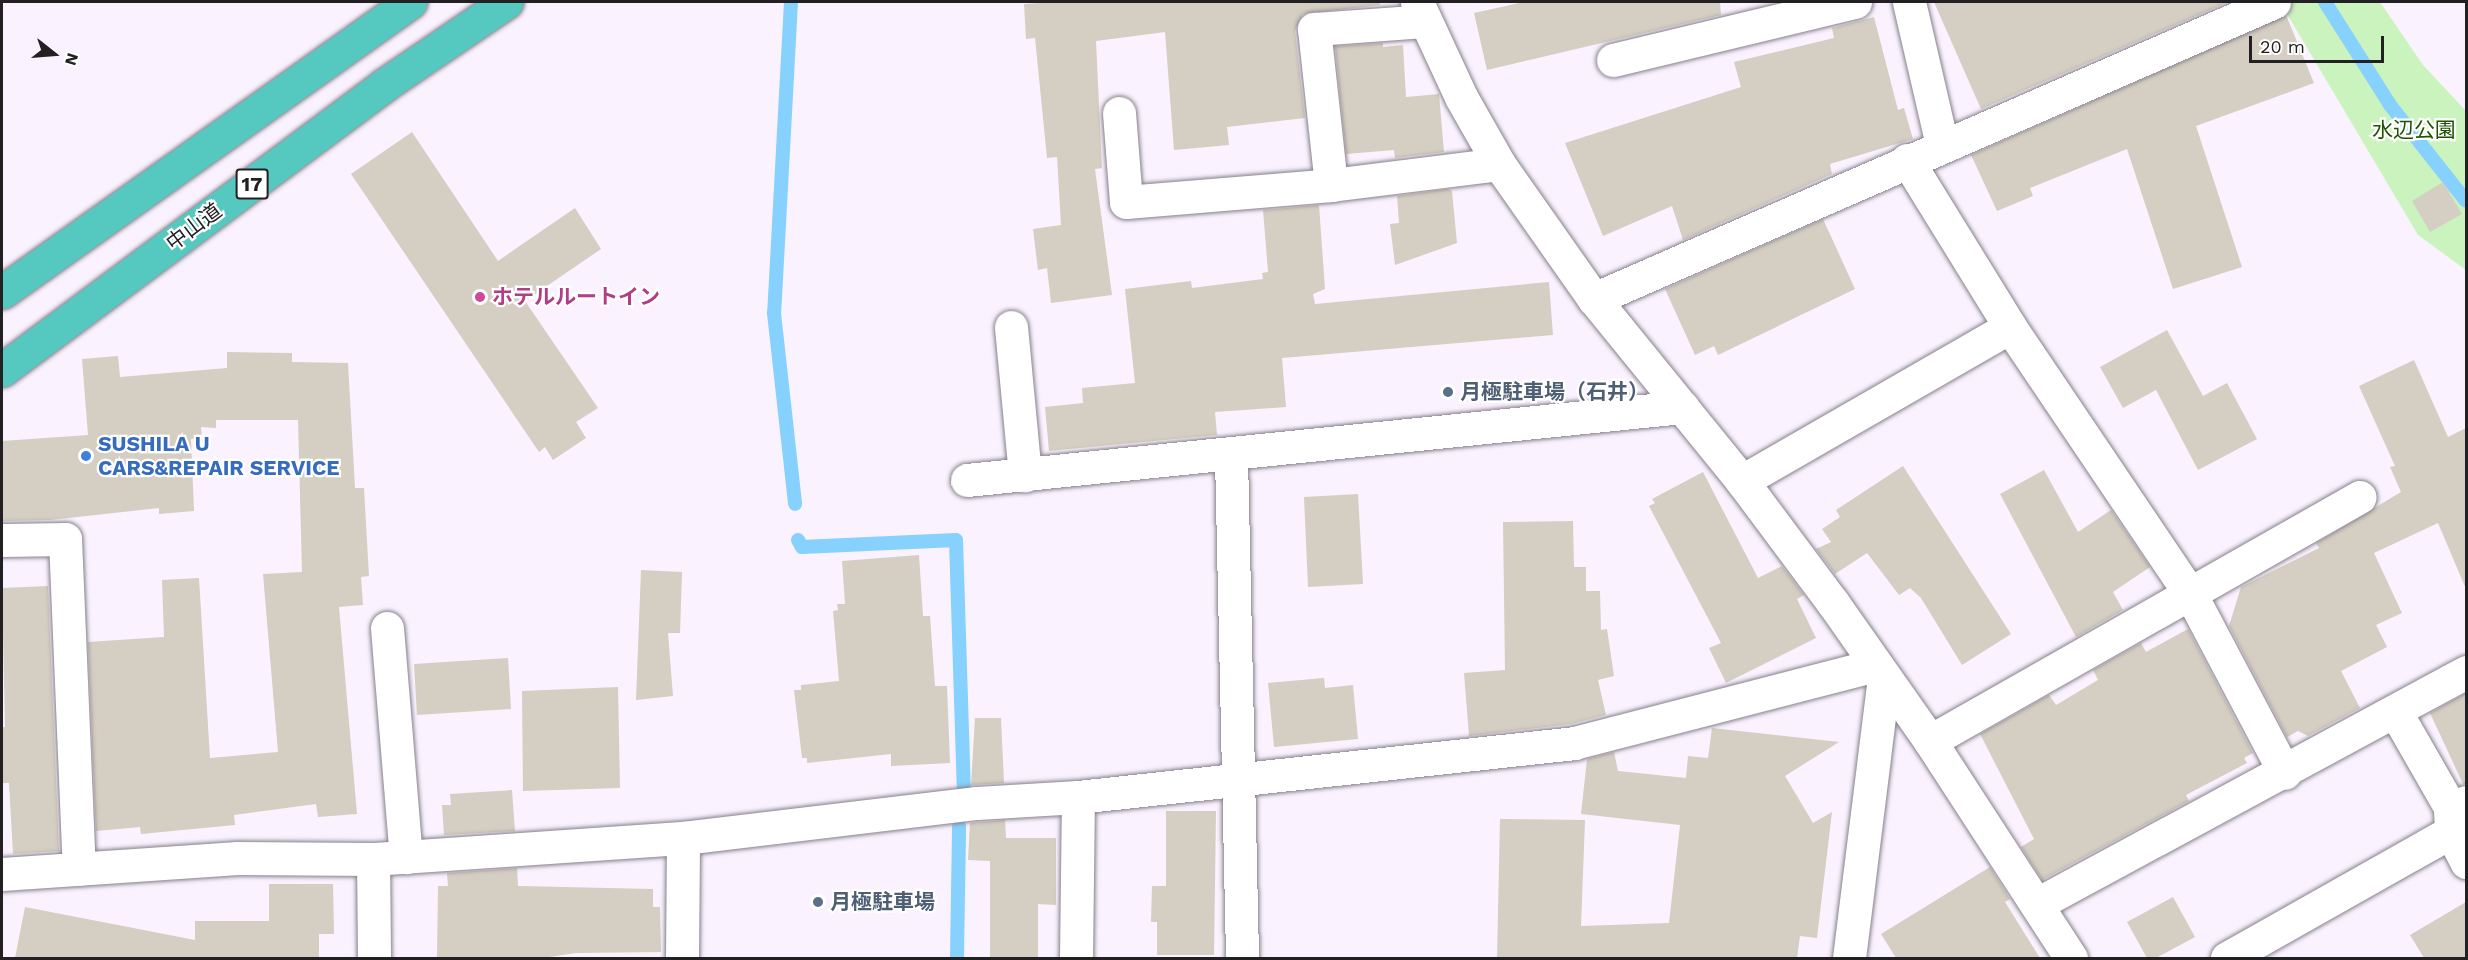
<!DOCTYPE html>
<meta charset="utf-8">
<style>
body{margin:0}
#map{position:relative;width:2468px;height:960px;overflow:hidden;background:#faf2fe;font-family:"Work Sans","Noto Sans JP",sans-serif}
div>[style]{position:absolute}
.green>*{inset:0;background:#cbf3be}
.stream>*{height:14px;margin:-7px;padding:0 7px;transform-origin:7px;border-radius:7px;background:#86d1fd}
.building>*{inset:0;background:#d5cec2}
.roads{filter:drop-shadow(0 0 2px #87808b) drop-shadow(0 0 2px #87808b)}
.minor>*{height:33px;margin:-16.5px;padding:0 16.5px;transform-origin:16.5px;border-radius:16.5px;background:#fff}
.highway>*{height:33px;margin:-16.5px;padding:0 16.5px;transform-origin:16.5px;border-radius:16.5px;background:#55c9c0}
.dots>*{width:16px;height:16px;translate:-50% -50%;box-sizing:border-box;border:3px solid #fff;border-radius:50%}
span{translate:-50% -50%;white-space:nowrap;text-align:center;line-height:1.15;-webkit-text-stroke:4.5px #fff;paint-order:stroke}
.shield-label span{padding:2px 4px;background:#fff;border:2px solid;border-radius:4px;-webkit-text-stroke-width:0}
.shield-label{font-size:20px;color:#232024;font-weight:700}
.park-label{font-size:21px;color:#1e5300}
.street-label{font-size:21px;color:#232024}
.hotel-label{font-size:21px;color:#b23c85;font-weight:700}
.left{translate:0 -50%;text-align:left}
.service-label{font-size:21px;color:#4e5e75;font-weight:700}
.shop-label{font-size:21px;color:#366cbe;font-weight:700}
.frame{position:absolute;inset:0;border:3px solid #232024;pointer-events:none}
.north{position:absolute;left:24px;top:24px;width:60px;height:60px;-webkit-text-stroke:4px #fff;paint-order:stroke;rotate:107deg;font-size:16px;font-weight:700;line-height:24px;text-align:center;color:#232024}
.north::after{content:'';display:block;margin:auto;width:21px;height:27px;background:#232024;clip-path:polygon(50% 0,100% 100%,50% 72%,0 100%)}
.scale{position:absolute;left:2249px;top:36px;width:135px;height:27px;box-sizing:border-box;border:3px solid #232024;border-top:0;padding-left:8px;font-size:18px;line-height:21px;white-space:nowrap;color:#232024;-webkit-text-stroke:4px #fff;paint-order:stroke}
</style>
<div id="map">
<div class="green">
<div style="clip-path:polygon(2280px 2px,2380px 2px,2423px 65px,2466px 111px,2466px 270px,2418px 235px)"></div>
</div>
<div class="stream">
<div style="left:791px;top:2px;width:311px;rotate:93.1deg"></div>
<div style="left:774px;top:313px;width:192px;rotate:83.7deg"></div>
<div style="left:2325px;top:2px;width:122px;rotate:57.7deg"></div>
<div style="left:2390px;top:105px;width:122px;rotate:51.6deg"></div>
<div style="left:798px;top:540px;width:8px;rotate:60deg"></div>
<div style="left:802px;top:547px;width:154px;rotate:-2.6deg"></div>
<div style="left:956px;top:540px;width:249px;rotate:88.2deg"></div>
<div style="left:957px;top:958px;width:132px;rotate:-89.1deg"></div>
</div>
<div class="building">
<div style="clip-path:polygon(1059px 2px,1380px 2px,1380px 5px,1303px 14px,1295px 31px,1305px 118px,1227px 127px,1229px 145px,1174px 150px,1165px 32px,1096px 41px,1102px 168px,1095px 169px,1112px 295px,1051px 303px,1047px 268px,1038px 270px,1033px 229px,1061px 225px,1057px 157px,1047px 158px,1035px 38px,1026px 39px,1024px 4px)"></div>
<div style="clip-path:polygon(1524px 2px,1720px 2px,1721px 15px,1487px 70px,1474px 13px)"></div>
<div style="clip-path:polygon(1934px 2px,2228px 2px,1981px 109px)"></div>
<div style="clip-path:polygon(2286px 15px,2314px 83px,2196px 126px,2242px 267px,2173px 289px,2127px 149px,2030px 188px,2033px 196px,1997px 211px,1971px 155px)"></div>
<div style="clip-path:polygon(1874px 17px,1898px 110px,1904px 108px,1913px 139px,1830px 164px,1832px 174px,1683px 240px,1672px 206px,1603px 236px,1565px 143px,1741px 87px,1734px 62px,1834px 38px,1832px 28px)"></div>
<div style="clip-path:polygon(1383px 43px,1383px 47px,1403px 45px,1406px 97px,1439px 94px,1444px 152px,1395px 158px,1394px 150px,1346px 154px,1335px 46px)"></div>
<div style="clip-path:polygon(412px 132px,498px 261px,575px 208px,601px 249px,525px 301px,598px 408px,576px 422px,586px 438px,553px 460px,545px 447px,539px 452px,351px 174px)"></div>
<div style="clip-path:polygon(2443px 182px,2462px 214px,2430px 232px,2412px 201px)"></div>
<div style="clip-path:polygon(1448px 189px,1452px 191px,1457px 243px,1395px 265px,1390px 224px,1399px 223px,1397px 196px)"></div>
<div style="clip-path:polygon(1319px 205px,1325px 289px,1313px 294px,1315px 304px,1549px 282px,1553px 335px,1282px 358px,1286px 407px,1215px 412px,1217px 435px,1049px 451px,1045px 407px,1083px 403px,1082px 388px,1135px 383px,1125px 289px,1191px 281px,1192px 288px,1263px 279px,1262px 273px,1268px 272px,1263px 210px)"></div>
<div style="clip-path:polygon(1823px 219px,1855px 289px,1718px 355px,1714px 346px,1695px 355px,1665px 289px)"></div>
<div style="clip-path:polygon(2167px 330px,2203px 396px,2227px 383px,2257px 439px,2198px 470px,2156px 390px,2123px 408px,2100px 367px)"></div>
<div style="clip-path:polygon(227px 352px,292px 353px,292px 362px,348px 363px,355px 488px,364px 488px,369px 576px,361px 577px,363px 605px,339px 607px,357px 814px,318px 817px,316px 804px,234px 815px,235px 825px,141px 834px,140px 827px,96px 831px,88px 642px,164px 637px,162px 580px,199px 578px,210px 758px,278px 752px,263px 574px,302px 572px,298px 420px,216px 420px,216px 428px,201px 427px,202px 438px,191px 439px,194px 511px,159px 514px,159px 508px,50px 520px,2px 521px,2px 441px,88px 435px,82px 359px,118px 356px,120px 377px,227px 368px)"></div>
<div style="clip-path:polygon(2414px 360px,2448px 437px,2466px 428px,2466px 589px,2438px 523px,2374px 553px,2402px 613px,2376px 625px,2387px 647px,2341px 671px,2360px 708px,2308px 736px,2298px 731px,2287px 737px,2229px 626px,2241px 587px,2319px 548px,2316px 543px,2401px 492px,2390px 467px,2395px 466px,2359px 386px)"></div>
<div style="clip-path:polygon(1903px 466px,2011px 634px,1962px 665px,1921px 598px,1910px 588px,1899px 595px,1867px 553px,1835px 574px,1816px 549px,1831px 542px,1822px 529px,1840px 517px,1836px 510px)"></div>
<div style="clip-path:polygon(2044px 470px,2078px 532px,2111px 510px,2150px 567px,2113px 592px,2123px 610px,2076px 637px,2000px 494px)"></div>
<div style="clip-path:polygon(1703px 472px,1758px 578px,1782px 566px,1804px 595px,1797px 599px,1816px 638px,1726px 683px,1709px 648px,1721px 643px,1649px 506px,1655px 503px,1652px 499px)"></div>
<div style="clip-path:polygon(1358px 494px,1363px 584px,1308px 587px,1304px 497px)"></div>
<div style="clip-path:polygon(1573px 521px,1574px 567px,1586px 567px,1586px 591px,1600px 591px,1601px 630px,1607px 629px,1614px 676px,1598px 680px,1606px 715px,1571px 724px,1469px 736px,1464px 673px,1505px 670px,1503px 522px)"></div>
<div style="clip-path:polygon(919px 555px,923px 616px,930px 616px,935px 686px,947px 686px,950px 763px,891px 766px,891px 754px,807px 763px,807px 758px,802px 758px,794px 690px,801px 690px,801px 685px,839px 681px,833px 611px,838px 610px,837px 604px,845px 604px,842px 561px)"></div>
<div style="clip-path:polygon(641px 570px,682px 572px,680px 633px,668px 633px,673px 696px,636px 700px)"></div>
<div style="clip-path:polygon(48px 586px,59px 851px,13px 854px,9px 783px,2px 783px,2px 727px,5px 727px,2px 588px)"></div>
<div style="clip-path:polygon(2188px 629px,2253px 753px,2244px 758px,2247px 763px,2186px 795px,2189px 801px,2042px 880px,2021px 847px,2034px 839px,1980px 734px,2049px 695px,2056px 705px,2098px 680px,2093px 670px,2141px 643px,2146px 652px)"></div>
<div style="clip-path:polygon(508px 658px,511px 709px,417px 715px,414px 664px)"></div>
<div style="clip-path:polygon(1324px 678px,1325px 688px,1353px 685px,1358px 739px,1274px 747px,1268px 683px)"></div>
<div style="clip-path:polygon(618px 687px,620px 788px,523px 791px,522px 691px)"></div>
<div style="clip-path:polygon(2466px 693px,2466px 784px,2463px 784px,2430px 713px)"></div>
<div style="clip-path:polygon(975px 718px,1001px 718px,1004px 783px,971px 785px)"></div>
<div style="clip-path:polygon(1712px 728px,1839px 742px,1785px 776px,1813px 823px,1832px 812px,1817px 938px,1800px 936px,1797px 958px,1497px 958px,1500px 819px,1585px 820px,1581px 926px,1669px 923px,1680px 825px,1581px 814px,1587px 759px,1614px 752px,1618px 771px,1686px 778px,1688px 756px,1708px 758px)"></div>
<div style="clip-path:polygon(512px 790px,515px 831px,444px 835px,442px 805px,451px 805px,450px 794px)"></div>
<div style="clip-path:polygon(1166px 811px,1216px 811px,1214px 955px,1157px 955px,1157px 922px,1151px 922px,1152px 886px,1166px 886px)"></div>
<div style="clip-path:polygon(1005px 820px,1006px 838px,1056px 838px,1056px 905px,1038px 904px,1038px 958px,990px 958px,990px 861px,968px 860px,970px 823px)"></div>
<div style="clip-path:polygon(1990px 867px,2010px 899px,2005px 902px,2040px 958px,1896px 958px,1881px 934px)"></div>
<div style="clip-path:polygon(517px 868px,518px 886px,653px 889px,653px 907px,660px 907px,661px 952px,576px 953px,543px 958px,437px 958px,438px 886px,448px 886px,447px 873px)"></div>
<div style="clip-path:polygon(269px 884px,333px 884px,334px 934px,319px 934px,319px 958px,15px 958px,25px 907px,195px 940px,195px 921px,269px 921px)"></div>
<div style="clip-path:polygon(2173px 897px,2195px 937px,2156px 958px,2147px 958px,2127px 922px)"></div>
<div style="clip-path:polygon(2466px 902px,2466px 958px,2424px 958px,2410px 935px)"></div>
</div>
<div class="roads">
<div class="minor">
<div style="left:1417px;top:2px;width:105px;rotate:65.1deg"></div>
<div style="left:1461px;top:97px;width:77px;rotate:60.4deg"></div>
<div style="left:1499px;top:164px;width:165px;rotate:54.9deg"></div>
<div style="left:1594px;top:299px;width:235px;rotate:50.9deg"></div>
<div style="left:1742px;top:481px;width:152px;rotate:53.3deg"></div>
<div style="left:1833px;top:603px;width:169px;rotate:54.9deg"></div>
<div style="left:1930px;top:741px;width:259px;rotate:57deg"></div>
<div style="left:1909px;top:2px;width:147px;rotate:77deg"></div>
<div style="left:1613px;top:60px;width:249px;rotate:-13.5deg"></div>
<div style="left:1119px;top:113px;width:89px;rotate:85.5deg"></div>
<div style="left:1126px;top:202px;width:206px;rotate:-4.7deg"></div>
<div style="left:1331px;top:185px;width:169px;rotate:-7.1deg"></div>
<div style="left:1907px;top:160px;width:196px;rotate:58.3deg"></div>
<div style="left:2010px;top:327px;width:323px;rotate:56deg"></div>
<div style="left:2191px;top:595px;width:201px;rotate:62.2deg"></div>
<div style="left:1331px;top:185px;width:157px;rotate:-96.2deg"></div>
<div style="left:1314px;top:29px;width:111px;rotate:-4.1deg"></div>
<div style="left:1594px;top:299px;width:742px;rotate:-23.59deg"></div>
<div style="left:1011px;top:327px;width:149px;rotate:84.6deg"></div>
<div style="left:1231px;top:456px;width:502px;rotate:88.74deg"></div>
<div style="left:967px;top:480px;width:719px;rotate:-5.83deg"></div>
<div style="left:1742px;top:481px;width:309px;rotate:-29.9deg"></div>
<div style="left:2px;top:540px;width:63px;rotate:-0.9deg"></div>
<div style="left:65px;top:539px;width:330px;rotate:87.6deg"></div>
<div style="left:387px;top:628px;width:230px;rotate:85.3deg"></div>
<div style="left:2395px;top:711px;width:111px;rotate:60.2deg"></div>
<div style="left:2450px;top:807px;width:17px;rotate:-17deg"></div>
<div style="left:1930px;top:741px;width:494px;rotate:-29.6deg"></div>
<div style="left:2450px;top:810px;width:22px;rotate:87deg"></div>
<div style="left:2451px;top:832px;width:34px;rotate:63deg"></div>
<div style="left:373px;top:859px;width:99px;rotate:89.4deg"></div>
<div style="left:2px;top:874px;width:236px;rotate:-3.9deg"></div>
<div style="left:237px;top:858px;width:136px;rotate:0.4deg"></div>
<div style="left:373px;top:859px;width:311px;rotate:-3.9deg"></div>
<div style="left:683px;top:838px;width:296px;rotate:-6.8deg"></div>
<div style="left:977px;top:803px;width:101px;rotate:-3.4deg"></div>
<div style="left:1078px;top:797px;width:499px;rotate:-6.2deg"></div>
<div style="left:1574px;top:743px;width:312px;rotate:-14.5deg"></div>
<div style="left:2037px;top:904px;width:488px;rotate:-28.4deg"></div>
<div style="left:682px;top:958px;width:120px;rotate:-89.5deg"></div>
<div style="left:1076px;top:958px;width:161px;rotate:-89.3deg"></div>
<div style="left:1849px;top:958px;width:282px;rotate:-82.9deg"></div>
<div style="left:2227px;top:958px;width:257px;rotate:-29.4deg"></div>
</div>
<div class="highway">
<div style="left:2px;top:292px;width:501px;rotate:-35.4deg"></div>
<div style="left:2px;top:370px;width:477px;rotate:-36.7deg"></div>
<div style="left:384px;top:85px;width:148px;rotate:-34.2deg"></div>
</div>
</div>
<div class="dots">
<div style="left:480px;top:297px;background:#d1479c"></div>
<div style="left:1448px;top:392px;background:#5c6f8a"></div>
<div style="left:86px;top:456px;background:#3f7fe0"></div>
<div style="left:818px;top:902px;background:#5c6f8a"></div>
</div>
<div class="shield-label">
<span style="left:252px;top:184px">17</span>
</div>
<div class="park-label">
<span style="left:2414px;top:130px">水辺公園</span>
</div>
<div class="street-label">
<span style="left:194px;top:227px;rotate:-37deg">中山道</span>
</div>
<div class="hotel-label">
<span class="left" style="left:492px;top:297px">ホテルルートイン</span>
</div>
<div class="service-label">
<span class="left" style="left:1460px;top:392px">月極駐車場（石井）</span>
<span class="left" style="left:830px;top:902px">月極駐車場</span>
</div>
<div class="shop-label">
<span class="left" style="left:98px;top:456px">SUSHILA U<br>CARS&amp;REPAIR SERVICE</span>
</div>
<div class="frame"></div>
<div class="north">N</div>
<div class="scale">20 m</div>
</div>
